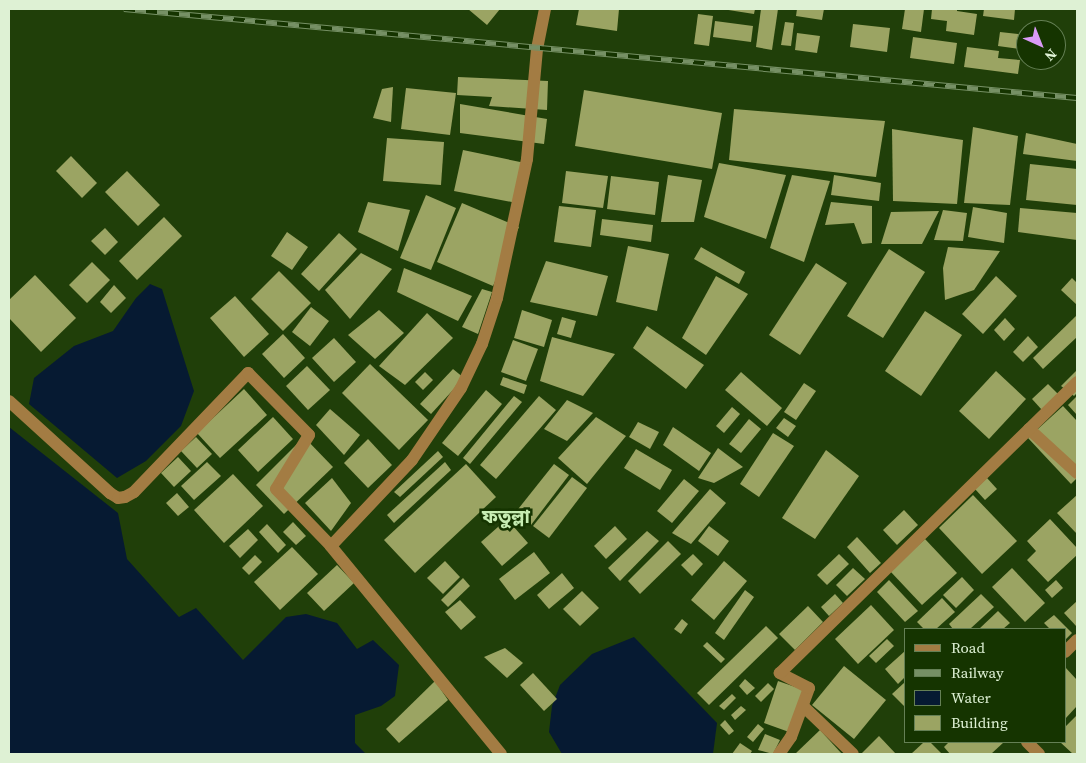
<!DOCTYPE html>
<meta charset="utf-8">
<style>
body{margin:0}
#map{position:relative;width:1086px;height:763px;overflow:hidden;background:#203f09;font-family:"Source Serif 4","Noto Sans Bengali",serif}
div>[style]{position:absolute}
.water>*{inset:0;background:#061a32}
.building>*{inset:0;background:#9ba463}
.minor>*{height:12px;margin:-6px;padding:0 6px;transform-origin:6px;border-radius:6px;background:#a37c43}
.rail>*{height:5.5px;margin-top:-2.75px;transform-origin:0;background:repeating-linear-gradient(90deg,#153400 0 11px,#769065 0 22px);box-sizing:border-box;border-block:1px solid #769065}
span{translate:-50% -50%;white-space:nowrap;text-align:center;line-height:1.15;-webkit-text-stroke:5px #153400;paint-order:stroke}
.district-label{font-size:19px;color:#c7edb3;font-weight:700}
.frame{position:absolute;inset:0;border:10px solid #def1d4;pointer-events:none}
.legend{position:absolute;left:904px;top:628px;width:162px;height:115px;box-sizing:border-box;background:#153400;border:1px solid #658055;margin:0;padding:6px 9px;list-style:none;font-size:15px;color:#def1d4}
.legend li{display:flex;align-items:center;gap:10px;height:25px}
.legend b{width:25px;border:1px solid #658055}
.north{position:absolute;left:1016px;top:20px;width:50px;height:50px;box-sizing:border-box;background:#153400;border:1px solid #658055;border-radius:50%;rotate:136deg;font-size:14px;font-weight:700;line-height:20px;text-align:center;color:#def1d4}
.north::after{content:'';display:block;margin:auto;width:18px;height:22px;background:#da9af6;clip-path:polygon(50% 0,100% 100%,50% 72%,0 100%)}
</style>
<div id="map">
<div class="water">
<div style="clip-path:polygon(150px 284px,162px 289px,194px 391px,181px 426px,146px 461px,117px 478px,29px 404px,34px 378px,74px 346px,113px 331px,136px 298px)"></div>
<div style="clip-path:polygon(9px 427px,118px 513px,127px 559px,179px 617px,196px 608px,243px 660px,286px 617px,306px 614px,337px 623px,357px 649px,373px 640px,399px 665px,395px 696px,381px 706px,355px 715px,355px 743px,366px 754px,9px 754px)"></div>
<div style="clip-path:polygon(634px 637px,717px 723px,713px 754px,562px 754px,549px 732px,552px 706px,560px 685px,592px 654px)"></div>
</div>
<div class="building">
<div style="clip-path:polygon(468px 9px,500px 9px,487px 25px)"></div>
<div style="clip-path:polygon(579px 9px,619px 9px,617px 31px,576px 25px)"></div>
<div style="clip-path:polygon(722px 9px,755px 9px,754px 14px)"></div>
<div style="clip-path:polygon(761px 9px,778px 9px,772px 50px,756px 47px)"></div>
<div style="clip-path:polygon(797px 9px,824px 9px,822px 20px,796px 16px)"></div>
<div style="clip-path:polygon(905px 9px,924px 9px,921px 32px,902px 29px)"></div>
<div style="clip-path:polygon(932px 9px,957px 9px,957px 11px,977px 14px,974px 35px,946px 31px,947px 21px,931px 19px)"></div>
<div style="clip-path:polygon(984px 9px,1015px 9px,1014px 20px,983px 16px)"></div>
<div style="clip-path:polygon(698px 14px,713px 16px,709px 46px,694px 44px)"></div>
<div style="clip-path:polygon(715px 21px,753px 26px,751px 42px,713px 37px)"></div>
<div style="clip-path:polygon(785px 22px,794px 23px,791px 46px,781px 45px)"></div>
<div style="clip-path:polygon(853px 24px,890px 28px,887px 52px,850px 47px)"></div>
<div style="clip-path:polygon(1000px 32px,1026px 35px,1026px 50px,998px 46px)"></div>
<div style="clip-path:polygon(797px 33px,820px 36px,817px 53px,795px 50px)"></div>
<div style="clip-path:polygon(913px 37px,957px 43px,954px 64px,910px 58px)"></div>
<div style="clip-path:polygon(967px 47px,999px 51px,998px 58px,1020px 60px,1018px 74px,964px 67px)"></div>
<div style="clip-path:polygon(458px 77px,548px 81px,547px 110px,489px 106px,492px 97px,457px 95px)"></div>
<div style="clip-path:polygon(393px 87px,391px 122px,373px 118px,382px 89px)"></div>
<div style="clip-path:polygon(406px 88px,456px 93px,450px 135px,401px 129px)"></div>
<div style="clip-path:polygon(584px 90px,722px 113px,712px 169px,575px 146px)"></div>
<div style="clip-path:polygon(460px 104px,547px 119px,544px 144px,460px 133px)"></div>
<div style="clip-path:polygon(734px 109px,885px 121px,876px 177px,729px 160px)"></div>
<div style="clip-path:polygon(973px 127px,1018px 136px,1010px 205px,964px 203px)"></div>
<div style="clip-path:polygon(892px 129px,963px 140px,957px 204px,893px 201px)"></div>
<div style="clip-path:polygon(1026px 133px,1077px 144px,1077px 161px,1023px 154px)"></div>
<div style="clip-path:polygon(387px 138px,444px 142px,441px 185px,383px 181px)"></div>
<div style="clip-path:polygon(463px 150px,530px 164px,522px 204px,454px 191px)"></div>
<div style="clip-path:polygon(71px 156px,97px 183px,82px 198px,56px 171px)"></div>
<div style="clip-path:polygon(719px 163px,786px 175px,766px 239px,704px 217px)"></div>
<div style="clip-path:polygon(1030px 164px,1077px 169px,1077px 205px,1026px 200px)"></div>
<div style="clip-path:polygon(127px 171px,160px 205px,138px 226px,105px 192px)"></div>
<div style="clip-path:polygon(566px 171px,608px 176px,603px 208px,562px 203px)"></div>
<div style="clip-path:polygon(668px 175px,702px 180px,694px 222px,661px 222px)"></div>
<div style="clip-path:polygon(792px 175px,830px 181px,804px 262px,770px 248px)"></div>
<div style="clip-path:polygon(834px 175px,881px 183px,879px 201px,831px 195px)"></div>
<div style="clip-path:polygon(611px 176px,659px 182px,655px 215px,607px 209px)"></div>
<div style="clip-path:polygon(426px 195px,456px 208px,431px 270px,400px 258px)"></div>
<div style="clip-path:polygon(368px 202px,410px 210px,398px 251px,358px 232px)"></div>
<div style="clip-path:polygon(831px 202px,872px 206px,872px 243px,862px 244px,854px 223px,825px 225px)"></div>
<div style="clip-path:polygon(462px 203px,519px 227px,493px 286px,437px 262px)"></div>
<div style="clip-path:polygon(559px 206px,596px 210px,591px 247px,554px 242px)"></div>
<div style="clip-path:polygon(973px 207px,1007px 213px,1004px 243px,968px 237px)"></div>
<div style="clip-path:polygon(1020px 208px,1077px 213px,1077px 240px,1018px 232px)"></div>
<div style="clip-path:polygon(943px 210px,967px 213px,963px 241px,934px 240px)"></div>
<div style="clip-path:polygon(939px 211px,922px 244px,881px 244px,891px 212px)"></div>
<div style="clip-path:polygon(164px 217px,182px 236px,137px 280px,119px 261px)"></div>
<div style="clip-path:polygon(602px 219px,653px 225px,651px 242px,600px 235px)"></div>
<div style="clip-path:polygon(105px 228px,118px 242px,105px 255px,91px 241px)"></div>
<div style="clip-path:polygon(287px 232px,308px 247px,292px 270px,271px 256px)"></div>
<div style="clip-path:polygon(339px 233px,357px 249px,319px 291px,301px 274px)"></div>
<div style="clip-path:polygon(628px 246px,669px 254px,657px 311px,616px 302px)"></div>
<div style="clip-path:polygon(701px 247px,745px 272px,739px 284px,694px 259px)"></div>
<div style="clip-path:polygon(948px 247px,1000px 251px,974px 290px,945px 300px,943px 268px)"></div>
<div style="clip-path:polygon(889px 249px,925px 272px,883px 338px,847px 316px)"></div>
<div style="clip-path:polygon(361px 253px,392px 269px,350px 319px,325px 290px)"></div>
<div style="clip-path:polygon(546px 261px,608px 276px,597px 316px,530px 302px)"></div>
<div style="clip-path:polygon(92px 262px,110px 280px,87px 303px,69px 285px)"></div>
<div style="clip-path:polygon(816px 263px,847px 283px,800px 355px,769px 335px)"></div>
<div style="clip-path:polygon(404px 268px,472px 296px,458px 321px,397px 292px)"></div>
<div style="clip-path:polygon(279px 271px,311px 303px,283px 331px,251px 299px)"></div>
<div style="clip-path:polygon(35px 275px,76px 318px,41px 352px,9px 318px,9px 300px)"></div>
<div style="clip-path:polygon(716px 276px,748px 294px,706px 355px,682px 338px)"></div>
<div style="clip-path:polygon(996px 276px,1017px 296px,983px 334px,962px 314px)"></div>
<div style="clip-path:polygon(1072px 278px,1077px 283px,1077px 305px,1061px 290px)"></div>
<div style="clip-path:polygon(114px 285px,126px 298px,111px 313px,100px 302px)"></div>
<div style="clip-path:polygon(482px 289px,492px 292px,478px 334px,462px 327px)"></div>
<div style="clip-path:polygon(235px 296px,269px 334px,244px 357px,210px 318px)"></div>
<div style="clip-path:polygon(311px 307px,329px 321px,310px 346px,292px 332px)"></div>
<div style="clip-path:polygon(379px 310px,404px 333px,375px 359px,348px 335px)"></div>
<div style="clip-path:polygon(522px 310px,552px 320px,544px 347px,514px 338px)"></div>
<div style="clip-path:polygon(925px 311px,962px 335px,921px 396px,885px 371px)"></div>
<div style="clip-path:polygon(427px 313px,453px 338px,405px 385px,379px 366px)"></div>
<div style="clip-path:polygon(1077px 315px,1077px 337px,1043px 369px,1033px 358px)"></div>
<div style="clip-path:polygon(562px 317px,576px 321px,571px 338px,557px 334px)"></div>
<div style="clip-path:polygon(1005px 318px,1015px 329px,1004px 341px,994px 330px)"></div>
<div style="clip-path:polygon(647px 326px,704px 365px,686px 389px,633px 348px)"></div>
<div style="clip-path:polygon(283px 334px,305px 358px,284px 378px,262px 354px)"></div>
<div style="clip-path:polygon(1028px 336px,1038px 347px,1023px 362px,1013px 352px)"></div>
<div style="clip-path:polygon(552px 337px,615px 354px,583px 396px,540px 381px)"></div>
<div style="clip-path:polygon(334px 338px,356px 362px,334px 382px,312px 358px)"></div>
<div style="clip-path:polygon(513px 340px,538px 349px,526px 381px,501px 372px)"></div>
<div style="clip-path:polygon(370px 364px,428px 420px,399px 450px,342px 393px)"></div>
<div style="clip-path:polygon(307px 366px,330px 390px,308px 410px,286px 386px)"></div>
<div style="clip-path:polygon(453px 369px,464px 378px,431px 414px,420px 404px)"></div>
<div style="clip-path:polygon(1077px 370px,1077px 393px,1074px 396px,1061px 386px)"></div>
<div style="clip-path:polygon(996px 371px,1026px 399px,989px 439px,959px 411px)"></div>
<div style="clip-path:polygon(425px 372px,433px 380px,423px 390px,415px 382px)"></div>
<div style="clip-path:polygon(741px 372px,782px 408px,767px 426px,725px 390px)"></div>
<div style="clip-path:polygon(503px 377px,527px 385px,524px 394px,500px 385px)"></div>
<div style="clip-path:polygon(804px 383px,816px 391px,796px 420px,784px 412px)"></div>
<div style="clip-path:polygon(1048px 384px,1058px 394px,1042px 410px,1032px 399px)"></div>
<div style="clip-path:polygon(244px 389px,267px 415px,220px 458px,197px 433px)"></div>
<div style="clip-path:polygon(486px 390px,502px 404px,458px 456px,442px 443px)"></div>
<div style="clip-path:polygon(514px 396px,522px 402px,470px 464px,463px 458px)"></div>
<div style="clip-path:polygon(539px 396px,556px 410px,496px 479px,480px 465px)"></div>
<div style="clip-path:polygon(1077px 396px,1077px 415px,1068px 405px)"></div>
<div style="clip-path:polygon(567px 400px,593px 413px,567px 441px,544px 429px)"></div>
<div style="clip-path:polygon(1063px 406px,1077px 421px,1077px 478px,1071px 484px,1028px 438px)"></div>
<div style="clip-path:polygon(732px 407px,740px 414px,724px 433px,716px 426px)"></div>
<div style="clip-path:polygon(330px 409px,360px 435px,344px 455px,316px 425px)"></div>
<div style="clip-path:polygon(273px 417px,293px 439px,258px 472px,238px 450px)"></div>
<div style="clip-path:polygon(596px 417px,626px 436px,587px 484px,558px 458px)"></div>
<div style="clip-path:polygon(784px 418px,796px 426px,788px 437px,776px 428px)"></div>
<div style="clip-path:polygon(749px 419px,761px 429px,741px 453px,729px 444px)"></div>
<div style="clip-path:polygon(638px 422px,659px 432px,650px 449px,629px 437px)"></div>
<div style="clip-path:polygon(673px 427px,711px 453px,699px 471px,663px 445px)"></div>
<div style="clip-path:polygon(773px 433px,794px 446px,759px 497px,740px 484px)"></div>
<div style="clip-path:polygon(196px 437px,212px 454px,197px 468px,181px 451px)"></div>
<div style="clip-path:polygon(304px 437px,333px 467px,284px 514px,256px 485px)"></div>
<div style="clip-path:polygon(368px 439px,392px 465px,368px 488px,344px 463px)"></div>
<div style="clip-path:polygon(718px 448px,743px 467px,714px 483px,698px 478px)"></div>
<div style="clip-path:polygon(636px 449px,672px 470px,660px 490px,624px 468px)"></div>
<div style="clip-path:polygon(826px 450px,859px 476px,815px 539px,782px 518px)"></div>
<div style="clip-path:polygon(438px 451px,443px 457px,400px 497px,394px 492px)"></div>
<div style="clip-path:polygon(178px 457px,191px 471px,174px 487px,161px 473px)"></div>
<div style="clip-path:polygon(207px 462px,221px 476px,194px 500px,181px 486px)"></div>
<div style="clip-path:polygon(445px 462px,451px 470px,394px 523px,387px 515px)"></div>
<div style="clip-path:polygon(466px 464px,496px 497px,415px 573px,384px 540px)"></div>
<div style="clip-path:polygon(554px 464px,569px 475px,531px 525px,515px 513px)"></div>
<div style="clip-path:polygon(233px 474px,263px 506px,224px 543px,194px 510px)"></div>
<div style="clip-path:polygon(572px 477px,587px 488px,549px 538px,533px 526px)"></div>
<div style="clip-path:polygon(332px 478px,351px 503px,331px 531px,305px 503px)"></div>
<div style="clip-path:polygon(987px 478px,997px 489px,985px 500px,975px 489px)"></div>
<div style="clip-path:polygon(684px 479px,699px 491px,672px 523px,657px 511px)"></div>
<div style="clip-path:polygon(710px 489px,726px 503px,691px 544px,672px 533px)"></div>
<div style="clip-path:polygon(177px 493px,189px 507px,178px 516px,166px 503px)"></div>
<div style="clip-path:polygon(973px 495px,1017px 541px,982px 574px,939px 528px)"></div>
<div style="clip-path:polygon(1077px 495px,1077px 534px,1057px 513px)"></div>
<div style="clip-path:polygon(904px 510px,918px 525px,897px 545px,883px 530px)"></div>
<div style="clip-path:polygon(507px 519px,528px 543px,502px 566px,481px 542px)"></div>
<div style="clip-path:polygon(1050px 519px,1077px 548px,1077px 555px,1048px 582px,1027px 560px,1036px 551px,1027px 541px)"></div>
<div style="clip-path:polygon(293px 522px,306px 536px,296px 545px,283px 532px)"></div>
<div style="clip-path:polygon(267px 524px,286px 545px,278px 553px,259px 532px)"></div>
<div style="clip-path:polygon(615px 526px,627px 539px,606px 559px,594px 546px)"></div>
<div style="clip-path:polygon(709px 526px,729px 541px,718px 556px,698px 541px)"></div>
<div style="clip-path:polygon(248px 529px,258px 540px,240px 558px,229px 546px)"></div>
<div style="clip-path:polygon(647px 531px,659px 541px,620px 581px,608px 568px)"></div>
<div style="clip-path:polygon(857px 537px,881px 563px,870px 573px,847px 547px)"></div>
<div style="clip-path:polygon(925px 539px,957px 573px,922px 605px,890px 571px)"></div>
<div style="clip-path:polygon(668px 541px,681px 554px,640px 594px,628px 581px)"></div>
<div style="clip-path:polygon(292px 547px,318px 574px,280px 610px,254px 582px)"></div>
<div style="clip-path:polygon(534px 552px,550px 573px,515px 600px,499px 579px)"></div>
<div style="clip-path:polygon(693px 554px,703px 564px,692px 576px,681px 565px)"></div>
<div style="clip-path:polygon(839px 554px,849px 564px,827px 585px,817px 575px)"></div>
<div style="clip-path:polygon(255px 555px,262px 562px,249px 575px,242px 568px)"></div>
<div style="clip-path:polygon(445px 561px,460px 577px,443px 594px,427px 578px)"></div>
<div style="clip-path:polygon(724px 561px,747px 581px,714px 620px,691px 600px)"></div>
<div style="clip-path:polygon(337px 565px,354px 583px,324px 611px,307px 593px)"></div>
<div style="clip-path:polygon(853px 568px,865px 579px,847px 596px,836px 585px)"></div>
<div style="clip-path:polygon(1012px 568px,1045px 603px,1025px 622px,992px 587px)"></div>
<div style="clip-path:polygon(562px 573px,574px 588px,549px 609px,537px 595px)"></div>
<div style="clip-path:polygon(962px 577px,974px 590px,956px 608px,943px 595px)"></div>
<div style="clip-path:polygon(463px 578px,470px 586px,448px 607px,441px 600px)"></div>
<div style="clip-path:polygon(889px 580px,918px 611px,905px 622px,877px 592px)"></div>
<div style="clip-path:polygon(1056px 580px,1063px 588px,1052px 598px,1045px 590px)"></div>
<div style="clip-path:polygon(745px 590px,754px 597px,724px 640px,715px 633px)"></div>
<div style="clip-path:polygon(582px 591px,599px 608px,580px 626px,563px 609px)"></div>
<div style="clip-path:polygon(835px 594px,843px 603px,829px 616px,821px 607px)"></div>
<div style="clip-path:polygon(981px 594px,994px 607px,970px 629px,953px 629px,949px 624px)"></div>
<div style="clip-path:polygon(942px 598px,955px 612px,936px 629px,924px 629px,917px 622px)"></div>
<div style="clip-path:polygon(460px 600px,476px 617px,461px 630px,445px 612px)"></div>
<div style="clip-path:polygon(1077px 601px,1077px 627px,1064px 613px)"></div>
<div style="clip-path:polygon(871px 605px,894px 630px,858px 664px,835px 639px)"></div>
<div style="clip-path:polygon(808px 606px,823px 622px,795px 650px,779px 634px)"></div>
<div style="clip-path:polygon(998px 611px,1010px 623px,1003px 629px,979px 629px)"></div>
<div style="clip-path:polygon(1054px 615px,1072px 633px,1065px 640px,1065px 629px,1050px 629px,1044px 623px)"></div>
<div style="clip-path:polygon(682px 619px,688px 624px,681px 634px,674px 629px)"></div>
<div style="clip-path:polygon(766px 626px,778px 638px,709px 705px,697px 693px)"></div>
<div style="clip-path:polygon(887px 639px,894px 646px,876px 663px,869px 656px)"></div>
<div style="clip-path:polygon(707px 642px,725px 659px,721px 663px,703px 646px)"></div>
<div style="clip-path:polygon(505px 648px,523px 663px,507px 678px,484px 657px)"></div>
<div style="clip-path:polygon(905px 651px,905px 677px,898px 684px,885px 669px)"></div>
<div style="clip-path:polygon(844px 666px,886px 700px,854px 739px,812px 705px)"></div>
<div style="clip-path:polygon(1065px 667px,1077px 680px,1077px 706px,1065px 719px)"></div>
<div style="clip-path:polygon(533px 673px,557px 699px,544px 711px,520px 685px)"></div>
<div style="clip-path:polygon(745px 679px,755px 688px,747px 695px,739px 686px)"></div>
<div style="clip-path:polygon(435px 681px,448px 700px,399px 743px,386px 729px)"></div>
<div style="clip-path:polygon(778px 681px,804px 690px,789px 732px,764px 723px)"></div>
<div style="clip-path:polygon(905px 682px,905px 707px,892px 694px)"></div>
<div style="clip-path:polygon(768px 683px,774px 689px,761px 702px,755px 696px)"></div>
<div style="clip-path:polygon(732px 694px,736px 698px,724px 710px,719px 706px)"></div>
<div style="clip-path:polygon(741px 706px,746px 710px,735px 720px,731px 715px)"></div>
<div style="clip-path:polygon(1077px 715px,1077px 754px,1073px 754px,1060px 742px,1065px 742px,1065px 727px)"></div>
<div style="clip-path:polygon(725px 720px,734px 731px,729px 735px,720px 725px)"></div>
<div style="clip-path:polygon(758px 724px,764px 729px,753px 742px,747px 737px)"></div>
<div style="clip-path:polygon(820px 730px,842px 754px,795px 754px)"></div>
<div style="clip-path:polygon(765px 734px,780px 740px,773px 754px,758px 750px)"></div>
<div style="clip-path:polygon(879px 736px,896px 754px,862px 753px)"></div>
<div style="clip-path:polygon(924px 742px,930px 742px,942px 754px,911px 754px)"></div>
<div style="clip-path:polygon(949px 742px,1004px 742px,991px 754px,950px 754px,944px 747px)"></div>
<div style="clip-path:polygon(740px 743px,752px 751px,750px 754px,732px 754px)"></div>
</div>
<div class="minor">
<div style="left:9px;top:401px;width:137px;rotate:42.3deg"></div>
<div style="left:110px;top:493px;width:9px;rotate:32deg"></div>
<div style="left:118px;top:498px;width:7px;rotate:-8deg"></div>
<div style="left:125px;top:497px;width:10px;rotate:-29deg"></div>
<div style="left:134px;top:492px;width:165px;rotate:-46.2deg"></div>
<div style="left:248px;top:373px;width:87px;rotate:45.5deg"></div>
<div style="left:309px;top:435px;width:63px;rotate:121.4deg"></div>
<div style="left:276px;top:489px;width:79px;rotate:46deg"></div>
<div style="left:1029px;top:429px;width:65px;rotate:42.5deg"></div>
<div style="left:1065px;top:652px;width:17px;rotate:-45deg"></div>
<div style="left:803px;top:706px;width:69px;rotate:43.8deg"></div>
<div style="left:1027px;top:742px;width:17px;rotate:45deg"></div>
<div style="left:501px;top:754px;width:269px;rotate:-129.3deg"></div>
<div style="left:331px;top:546px;width:118px;rotate:-46.7deg"></div>
<div style="left:412px;top:460px;width:87px;rotate:-55.8deg"></div>
<div style="left:461px;top:388px;width:49px;rotate:-64.5deg"></div>
<div style="left:482px;top:344px;width:48px;rotate:-71.9deg"></div>
<div style="left:497px;top:298px;width:142px;rotate:-77.8deg"></div>
<div style="left:527px;top:159px;width:110px;rotate:-84.8deg"></div>
<div style="left:537px;top:49px;width:41px;rotate:-78.7deg"></div>
<div style="left:779px;top:754px;width:21px;rotate:-55deg"></div>
<div style="left:791px;top:737px;width:52px;rotate:-69.8deg"></div>
<div style="left:809px;top:688px;width:33px;rotate:-153deg"></div>
<div style="left:780px;top:673px;width:416px;rotate:-44.4deg"></div>
</div>
<div class="rail">
<div style="left:124px;top:9px;width:957px;rotate:5.34deg"></div>
</div>
<div class="district-label">
<span style="left:506px;top:517px">ফতুল্লা</span>
</div>
<div class="frame"></div>
<ul class="legend">
<li><b style="height:6px;background:#a37c43"></b>Road</li>
<li><b style="height:6px;background:#769065"></b>Railway</li>
<li><b style="height:14px;background:#061a32"></b>Water</li>
<li><b style="height:14px;background:#9ba463"></b>Building</li>
</ul>
<div class="north">N</div>
</div>
